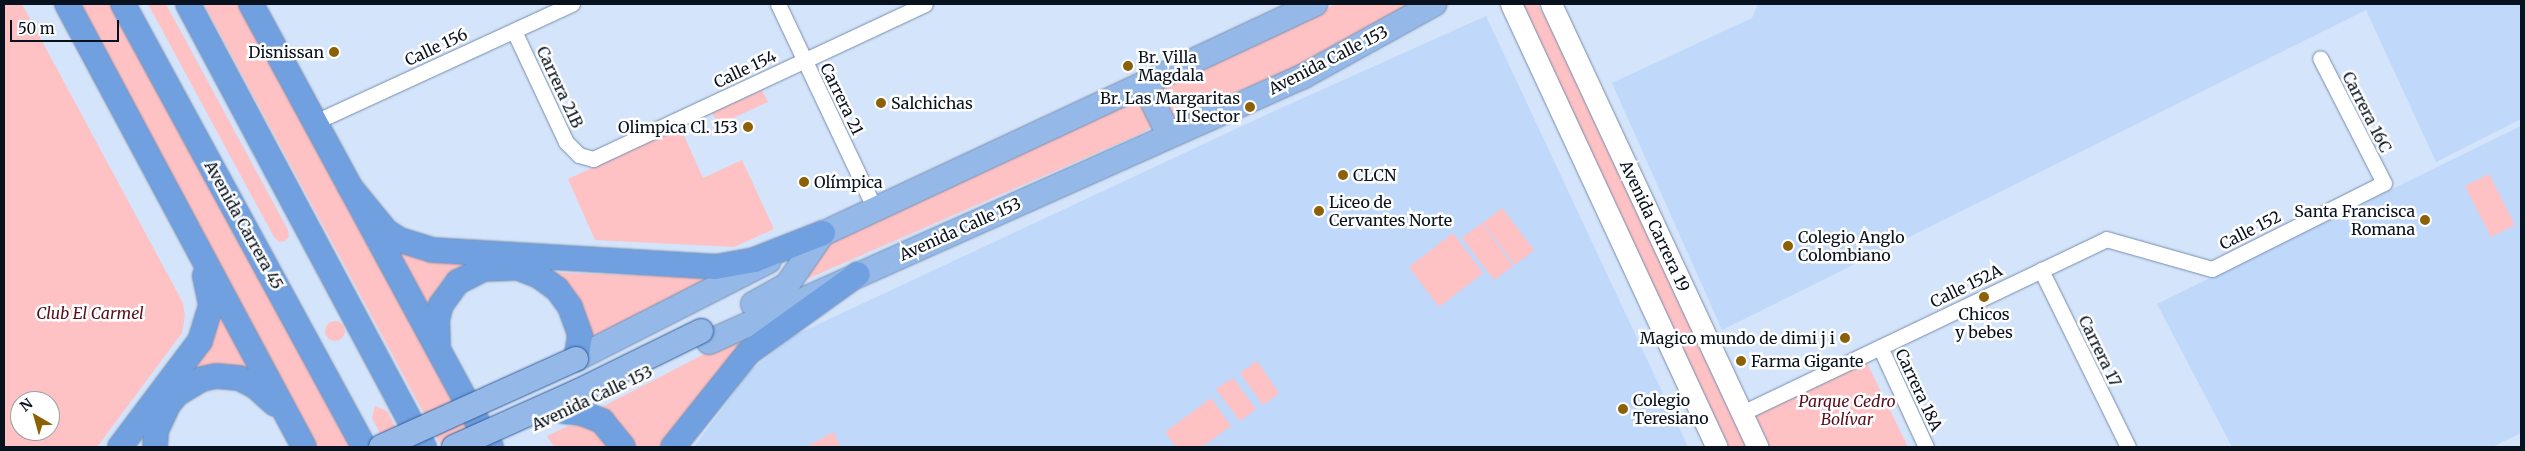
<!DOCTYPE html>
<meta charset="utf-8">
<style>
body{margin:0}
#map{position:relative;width:2525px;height:451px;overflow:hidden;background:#d4e4fa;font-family:Merriweather,serif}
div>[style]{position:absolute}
.built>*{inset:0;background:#c0d8fa}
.green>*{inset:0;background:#fec2c4}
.round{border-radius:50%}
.roads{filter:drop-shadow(0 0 1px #758dae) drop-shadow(0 0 1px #758dae)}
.minor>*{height:15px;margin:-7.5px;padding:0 7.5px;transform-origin:7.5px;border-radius:7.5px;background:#fff}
.secondary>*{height:21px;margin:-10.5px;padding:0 10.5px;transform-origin:10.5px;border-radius:10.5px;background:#fff}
.primary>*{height:24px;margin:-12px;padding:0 12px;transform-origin:12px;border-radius:12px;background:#94b8e8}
.trunk>*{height:24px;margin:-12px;padding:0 12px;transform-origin:12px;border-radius:12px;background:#70a0e0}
.bridges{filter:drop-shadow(0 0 1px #355e97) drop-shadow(0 0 1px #355e97)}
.primary-bridge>*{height:24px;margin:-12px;padding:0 12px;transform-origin:12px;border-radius:12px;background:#94b8e8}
.dots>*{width:14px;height:14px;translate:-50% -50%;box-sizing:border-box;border:2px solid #fff;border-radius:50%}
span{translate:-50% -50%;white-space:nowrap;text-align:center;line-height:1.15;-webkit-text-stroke:5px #fff;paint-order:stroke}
.street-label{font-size:16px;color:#08111e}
.poi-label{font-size:16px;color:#08111e}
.right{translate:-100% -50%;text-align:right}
.left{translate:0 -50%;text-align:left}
.park-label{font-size:16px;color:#570d1a;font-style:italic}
.frame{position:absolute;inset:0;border:5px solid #08111e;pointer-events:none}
.north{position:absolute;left:10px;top:391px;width:50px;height:50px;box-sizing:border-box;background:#fff;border:1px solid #9ca0a5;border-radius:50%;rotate:322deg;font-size:14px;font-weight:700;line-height:20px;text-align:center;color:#08111e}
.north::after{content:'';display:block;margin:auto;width:18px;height:22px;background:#8c6005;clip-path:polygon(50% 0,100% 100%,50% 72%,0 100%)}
.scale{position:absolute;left:10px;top:20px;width:109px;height:22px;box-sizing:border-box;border:2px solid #08111e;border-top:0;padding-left:6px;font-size:15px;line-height:18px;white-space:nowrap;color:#08111e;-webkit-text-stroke:4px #fff;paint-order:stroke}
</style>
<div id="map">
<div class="built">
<div style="clip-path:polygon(1758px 4px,2521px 4px,2521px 119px,2436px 162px,2366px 10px,1722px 330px,1612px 83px,1752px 18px)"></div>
<div style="clip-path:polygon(1486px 16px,1688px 447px,694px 447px,750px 371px,793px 336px,1270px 113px)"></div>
<div style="clip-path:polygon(2521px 126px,2521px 433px,2492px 447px,2232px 447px,2157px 304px)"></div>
</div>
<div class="green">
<div style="clip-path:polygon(evenodd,4px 4px,22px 4px,183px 303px,185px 316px,182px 333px,97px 447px,4px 447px,4px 4px,20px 401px,50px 401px,50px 431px,20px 431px,20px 401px)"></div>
<div style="clip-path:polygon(73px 4px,115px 4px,353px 447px,313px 447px)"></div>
<div style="clip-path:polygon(148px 4px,166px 4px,288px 230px,289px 237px,285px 241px,279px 242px,274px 237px)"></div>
<div style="clip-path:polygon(204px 4px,242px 4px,482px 447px,442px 447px)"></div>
<div style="clip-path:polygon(1336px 4px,1416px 4px,1322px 57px,1173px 117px,1158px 88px)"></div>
<div style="clip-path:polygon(1519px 4px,1537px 4px,1558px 36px,1751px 447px,1724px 447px)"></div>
<div style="clip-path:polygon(762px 90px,768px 102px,718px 125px,712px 112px)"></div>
<div style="clip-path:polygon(1136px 100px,1141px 102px,1152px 127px,1140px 134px,807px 279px,822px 245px)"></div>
<div style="clip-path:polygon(680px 127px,703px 178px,742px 160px,774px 229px,734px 247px,595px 240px,568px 179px)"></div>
<div style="clip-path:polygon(2489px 174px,2515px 225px,2491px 237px,2465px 186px)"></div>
<div style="clip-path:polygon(1502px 208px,1534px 250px,1515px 265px,1483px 223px)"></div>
<div style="clip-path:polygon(1482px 223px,1513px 266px,1494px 280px,1462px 238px)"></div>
<div style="clip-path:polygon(1453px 233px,1483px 273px,1439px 307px,1409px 267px)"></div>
<div style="clip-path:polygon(394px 246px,481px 260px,446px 276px,434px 294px,431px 316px)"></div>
<div style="clip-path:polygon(541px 272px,716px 278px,591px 339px)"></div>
<div style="clip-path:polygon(219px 310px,256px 378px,188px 380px,211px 342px)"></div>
<div class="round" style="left:325px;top:321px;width:20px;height:20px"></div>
<div style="clip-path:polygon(768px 321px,706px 386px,663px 447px,633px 447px,598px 409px)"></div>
<div style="clip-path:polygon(1865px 359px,1908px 447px,1770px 447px,1754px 414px)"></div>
<div style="clip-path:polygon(1257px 361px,1279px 393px,1263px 405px,1240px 373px)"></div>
<div style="clip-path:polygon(1233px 378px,1256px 409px,1240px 421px,1216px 389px)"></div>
<div style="clip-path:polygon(1211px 398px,1231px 426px,1202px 447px,1176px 447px,1165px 432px)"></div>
<div style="clip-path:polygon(375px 406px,387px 411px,406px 447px,387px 447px,372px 418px)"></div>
<div style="clip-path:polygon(585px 425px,594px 427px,614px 447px,554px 447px,547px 436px,568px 426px)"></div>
<div style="clip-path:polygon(833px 432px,841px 447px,806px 447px)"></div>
</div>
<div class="roads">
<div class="minor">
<div style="left:778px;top:4px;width:227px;rotate:64.7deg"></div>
<div style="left:514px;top:31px;width:123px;rotate:64.9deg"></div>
<div style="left:566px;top:142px;width:18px;rotate:45deg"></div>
<div style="left:579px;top:155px;width:15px;rotate:16deg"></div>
<div style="left:593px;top:159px;width:366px;rotate:-25deg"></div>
<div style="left:315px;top:122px;width:283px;rotate:-24.7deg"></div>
<div style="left:2041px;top:270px;width:197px;rotate:63.8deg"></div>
<div style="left:1880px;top:347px;width:110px;rotate:65.3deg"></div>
<div style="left:1742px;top:413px;width:403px;rotate:-25.5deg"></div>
<div style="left:2106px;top:239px;width:110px;rotate:15.8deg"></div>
<div style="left:2212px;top:269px;width:192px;rotate:-26.6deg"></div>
<div style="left:2384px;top:183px;width:140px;rotate:-117.1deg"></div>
</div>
<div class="secondary">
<div style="left:1511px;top:4px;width:489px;rotate:65.1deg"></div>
<div style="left:1551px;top:4px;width:489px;rotate:65deg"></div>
</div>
<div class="primary">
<div style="left:1144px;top:84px;width:57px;rotate:63.9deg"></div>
<div style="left:805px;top:242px;width:563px;rotate:-25.02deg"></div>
<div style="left:753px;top:304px;width:39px;rotate:-29deg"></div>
<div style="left:787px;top:285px;width:63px;rotate:-55.3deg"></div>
<div style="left:709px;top:342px;width:652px;rotate:-24.09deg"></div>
<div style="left:1304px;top:76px;width:149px;rotate:-29deg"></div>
<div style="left:576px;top:359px;width:216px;rotate:-27deg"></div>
</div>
<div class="trunk">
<div style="left:67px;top:4px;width:502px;rotate:61.85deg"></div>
<div style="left:123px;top:4px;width:504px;rotate:61.45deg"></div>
<div style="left:188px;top:4px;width:502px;rotate:61.95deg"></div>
<div style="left:251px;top:4px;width:504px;rotate:61.55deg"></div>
<div style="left:350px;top:187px;width:57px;rotate:50.7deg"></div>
<div style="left:386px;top:231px;width:17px;rotate:33deg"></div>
<div style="left:400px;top:240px;width:34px;rotate:17deg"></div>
<div style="left:432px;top:250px;width:284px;rotate:3.4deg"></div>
<div style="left:715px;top:267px;width:40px;rotate:-10deg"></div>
<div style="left:754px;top:260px;width:74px;rotate:-21.4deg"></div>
<div style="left:438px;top:344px;width:24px;rotate:-92deg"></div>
<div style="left:437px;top:320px;width:16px;rotate:-75deg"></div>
<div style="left:441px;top:305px;width:29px;rotate:-54deg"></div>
<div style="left:458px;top:282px;width:28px;rotate:-27deg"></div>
<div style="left:483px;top:269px;width:36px;rotate:-2deg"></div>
<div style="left:519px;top:268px;width:22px;rotate:22deg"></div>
<div style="left:539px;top:276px;width:22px;rotate:36deg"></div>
<div style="left:557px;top:289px;width:22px;rotate:54deg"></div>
<div style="left:570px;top:307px;width:30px;rotate:70deg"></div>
<div style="left:580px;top:335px;width:24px;rotate:99deg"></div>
<div style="left:563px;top:411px;width:19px;rotate:6deg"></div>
<div style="left:582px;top:413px;width:22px;rotate:22deg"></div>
<div style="left:602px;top:421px;width:33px;rotate:51deg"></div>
<div style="left:120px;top:447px;width:133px;rotate:-53deg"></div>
<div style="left:200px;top:341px;width:38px;rotate:-73deg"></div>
<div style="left:211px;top:305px;width:30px;rotate:-102deg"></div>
<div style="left:155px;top:447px;width:16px;rotate:-86deg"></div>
<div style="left:156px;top:431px;width:29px;rotate:-65deg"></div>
<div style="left:168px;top:405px;width:14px;rotate:-51deg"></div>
<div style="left:177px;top:394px;width:29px;rotate:-31deg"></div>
<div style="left:202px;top:379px;width:14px;rotate:-12deg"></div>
<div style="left:216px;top:376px;width:23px;rotate:5deg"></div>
<div style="left:239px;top:378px;width:18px;rotate:27deg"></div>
<div style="left:255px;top:386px;width:27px;rotate:42deg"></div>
<div style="left:673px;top:447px;width:120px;rotate:-51.4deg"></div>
<div style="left:748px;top:353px;width:135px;rotate:-35.7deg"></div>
</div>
</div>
<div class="bridges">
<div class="primary-bridge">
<div style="left:381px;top:447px;width:214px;rotate:-24.3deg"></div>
<div style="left:454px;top:447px;width:137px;rotate:-24.1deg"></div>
<div style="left:579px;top:391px;width:136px;rotate:-26.2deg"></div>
</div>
</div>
<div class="dots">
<div style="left:334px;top:52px;background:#8c6005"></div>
<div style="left:1128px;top:66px;background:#8c6005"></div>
<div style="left:881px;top:103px;background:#8c6005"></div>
<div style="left:1250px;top:107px;background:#8c6005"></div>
<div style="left:748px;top:127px;background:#8c6005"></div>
<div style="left:1343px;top:175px;background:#8c6005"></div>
<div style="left:804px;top:182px;background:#8c6005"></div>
<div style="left:1319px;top:211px;background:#8c6005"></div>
<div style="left:2425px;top:220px;background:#8c6005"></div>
<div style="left:1788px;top:246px;background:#8c6005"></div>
<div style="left:1984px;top:297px;background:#8c6005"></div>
<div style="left:1845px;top:338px;background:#8c6005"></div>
<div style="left:1741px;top:361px;background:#8c6005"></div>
<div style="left:1623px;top:409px;background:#8c6005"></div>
</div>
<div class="street-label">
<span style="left:436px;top:47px;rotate:-25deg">Calle 156</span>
<span style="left:1328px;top:60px;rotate:-27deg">Avenida Calle 153</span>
<span style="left:745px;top:69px;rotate:-25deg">Calle 154</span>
<span style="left:560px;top:87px;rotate:65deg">Carrera 21B</span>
<span style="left:842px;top:99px;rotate:64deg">Carrera 21</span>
<span style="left:2367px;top:112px;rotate:63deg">Carrera 16C</span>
<span style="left:244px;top:225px;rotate:61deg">Avenida Carrera 45</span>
<span style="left:1655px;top:226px;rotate:65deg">Avenida Carrera 19</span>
<span style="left:960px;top:229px;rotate:-24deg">Avenida Calle 153</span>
<span style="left:2250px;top:230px;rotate:-27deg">Calle 152</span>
<span style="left:1966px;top:286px;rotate:-26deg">Calle 152A</span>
<span style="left:2100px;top:351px;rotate:64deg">Carrera 17</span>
<span style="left:1919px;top:390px;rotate:65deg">Carrera 18A</span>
<span style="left:592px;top:398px;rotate:-25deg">Avenida Calle 153</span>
</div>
<div class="poi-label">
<span class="right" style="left:324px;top:52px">Disnissan</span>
<span class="left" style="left:1138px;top:66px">Br. Villa<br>Magdala</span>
<span class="right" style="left:1240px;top:107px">Br. Las Margaritas<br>II Sector</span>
<span class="left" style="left:891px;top:103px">Salchichas</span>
<span class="right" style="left:738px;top:127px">Olimpica Cl. 153</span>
<span class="left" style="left:1353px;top:175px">CLCN</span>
<span class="left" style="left:814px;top:182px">Olímpica</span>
<span class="left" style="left:1329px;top:211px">Liceo de<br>Cervantes Norte</span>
<span class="right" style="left:2415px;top:220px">Santa Francisca<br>Romana</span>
<span class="left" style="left:1798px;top:246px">Colegio Anglo<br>Colombiano</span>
<span style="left:1984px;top:323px">Chicos<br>y bebes</span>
<span class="right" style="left:1835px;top:338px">Magico mundo de dimi j i</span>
<span class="left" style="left:1751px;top:361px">Farma Gigante</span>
<span class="left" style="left:1633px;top:409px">Colegio<br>Teresiano</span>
</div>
<div class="park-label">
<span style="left:90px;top:313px">Club El Carmel</span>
<span style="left:1847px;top:410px">Parque Cedro<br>Bolívar</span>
</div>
<div class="frame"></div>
<div class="north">N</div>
<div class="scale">50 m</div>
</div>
